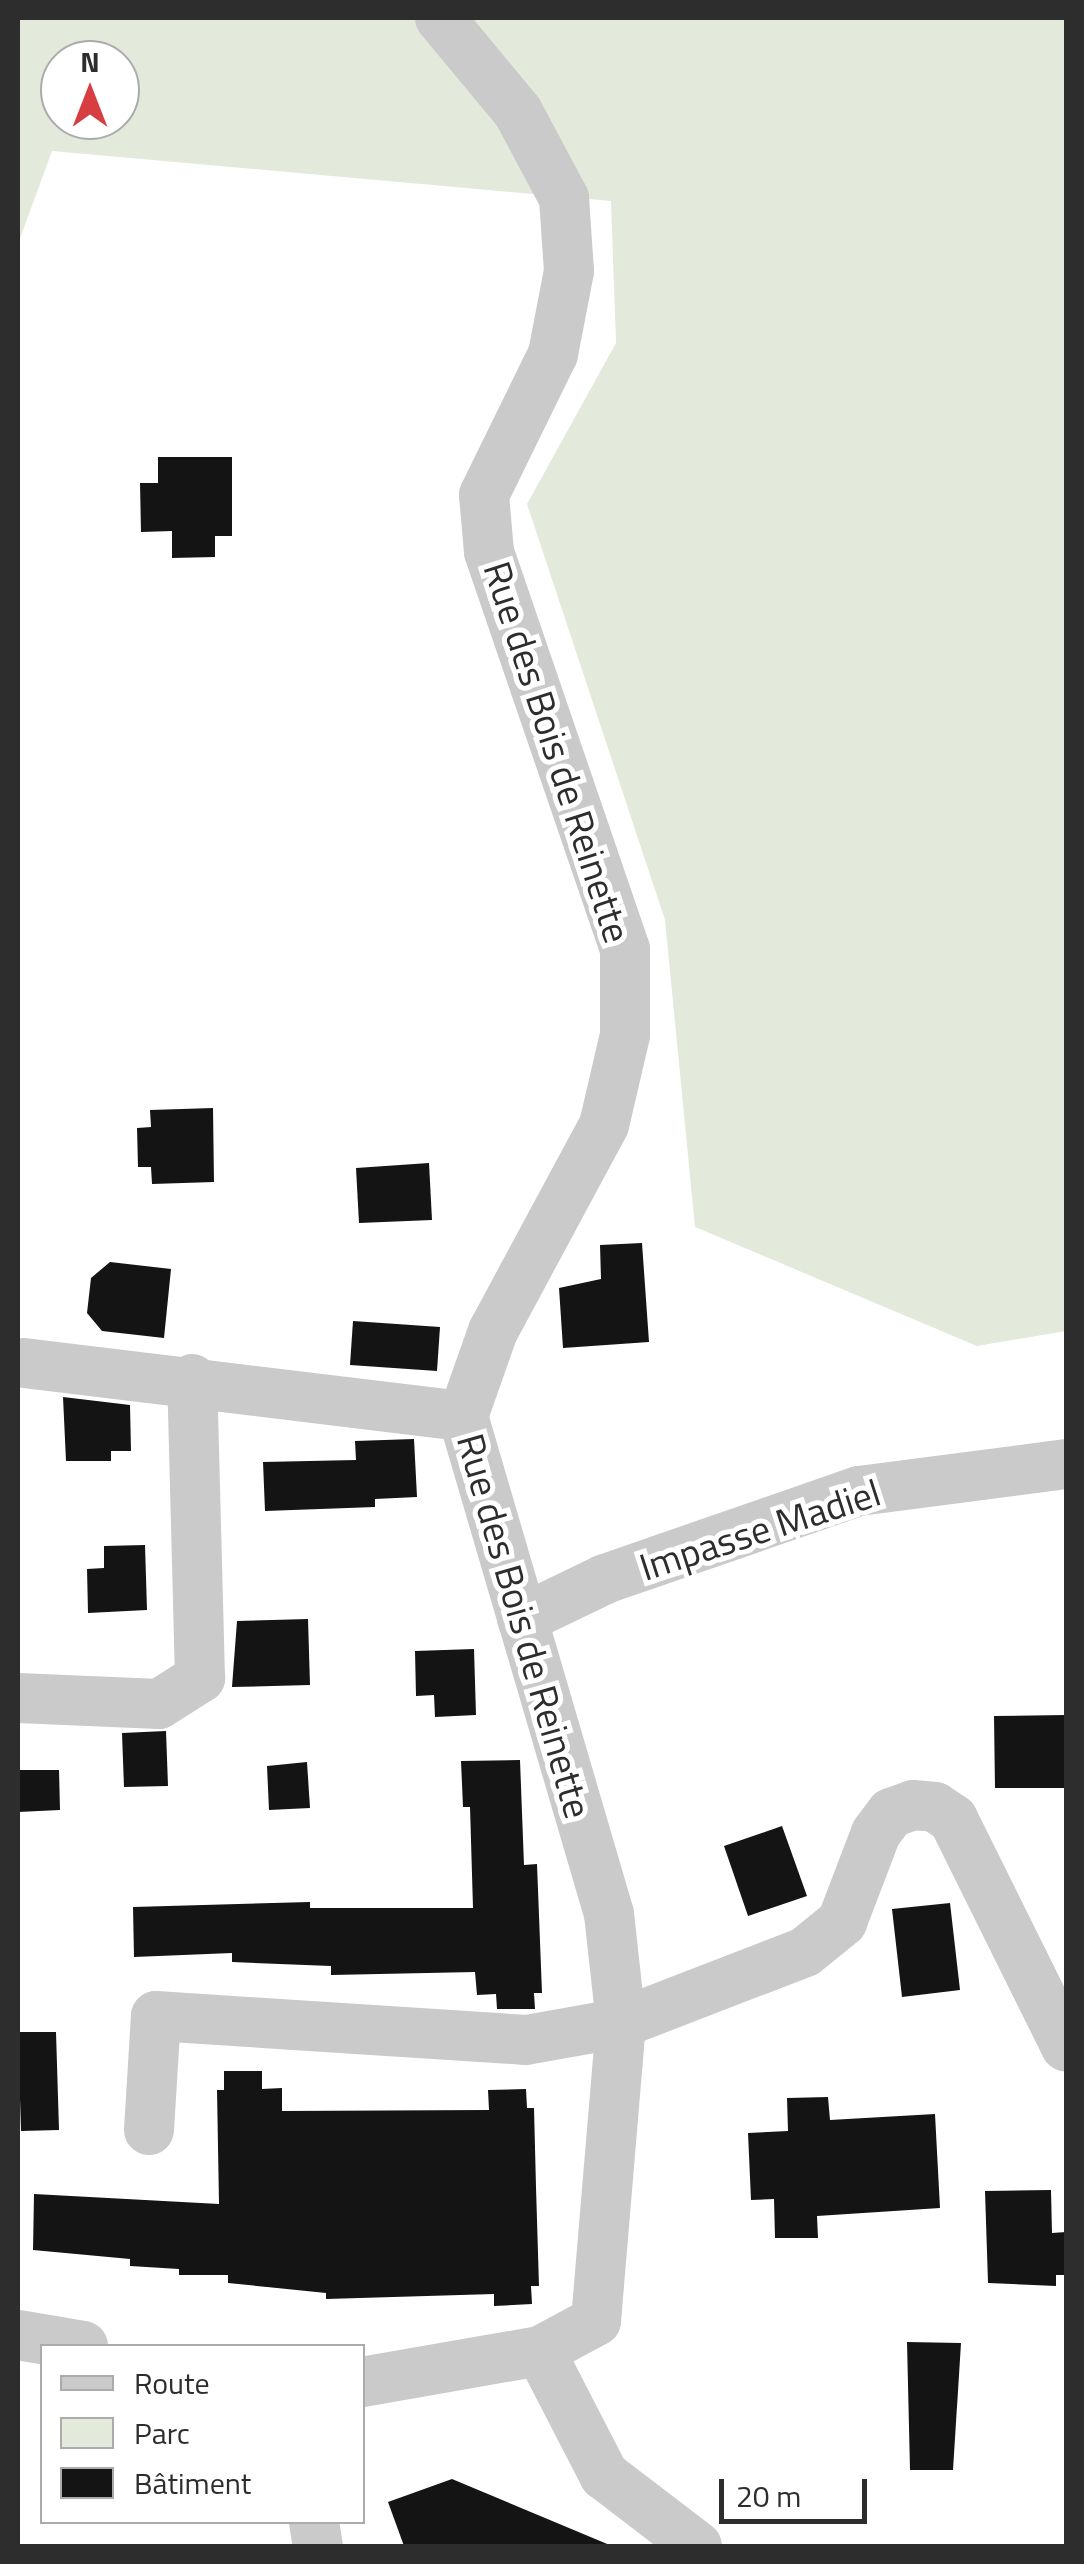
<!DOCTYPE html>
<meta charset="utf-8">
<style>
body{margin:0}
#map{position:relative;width:1084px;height:2564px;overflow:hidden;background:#fff;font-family:"Titillium Web",sans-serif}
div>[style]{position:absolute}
.green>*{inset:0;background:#e3eadc}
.building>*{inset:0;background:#141414}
.minor>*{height:50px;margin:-25px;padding:0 25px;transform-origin:25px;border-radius:25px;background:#cacaca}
span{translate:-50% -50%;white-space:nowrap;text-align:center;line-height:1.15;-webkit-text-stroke:10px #fff;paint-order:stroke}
.street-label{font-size:38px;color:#2d2d2d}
.frame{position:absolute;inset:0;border:20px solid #2d2d2d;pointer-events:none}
.legend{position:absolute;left:40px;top:2344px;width:325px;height:180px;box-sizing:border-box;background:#fff;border:2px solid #ababab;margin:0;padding:12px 18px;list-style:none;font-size:30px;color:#2d2d2d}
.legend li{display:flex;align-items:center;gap:20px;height:50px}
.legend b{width:50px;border:2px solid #ababab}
.north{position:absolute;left:40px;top:40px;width:100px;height:100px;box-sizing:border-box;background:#fff;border:2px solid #ababab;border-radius:50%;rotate:0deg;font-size:28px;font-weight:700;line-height:40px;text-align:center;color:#2d2d2d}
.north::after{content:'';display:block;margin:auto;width:35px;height:45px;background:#d63e41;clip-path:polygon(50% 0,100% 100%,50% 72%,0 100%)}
.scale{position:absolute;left:719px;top:2479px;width:148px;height:45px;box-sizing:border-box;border:5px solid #2d2d2d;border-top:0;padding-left:12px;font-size:30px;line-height:35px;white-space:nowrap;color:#2d2d2d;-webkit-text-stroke:8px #fff;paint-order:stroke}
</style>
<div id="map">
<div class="green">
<div style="clip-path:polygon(evenodd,18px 18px,1066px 18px,1066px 1331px,977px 1346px,695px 1227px,665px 920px,527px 504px,616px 343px,611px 201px,52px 151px,18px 244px,18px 18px,60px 60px,120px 60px,120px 120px,60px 120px,60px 60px)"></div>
</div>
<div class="building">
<div style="clip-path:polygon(158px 457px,232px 457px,232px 536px,215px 536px,215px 557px,172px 558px,172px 531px,141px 532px,140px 483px,158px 483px)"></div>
<div style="clip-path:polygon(213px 1108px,214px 1182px,152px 1184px,151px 1167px,138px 1167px,137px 1128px,151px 1127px,150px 1110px)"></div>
<div style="clip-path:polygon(429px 1163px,432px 1220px,359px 1223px,356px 1168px)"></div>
<div style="clip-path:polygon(642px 1243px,649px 1342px,563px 1348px,559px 1288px,601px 1279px,600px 1245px)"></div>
<div style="clip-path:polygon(110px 1262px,171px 1269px,164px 1338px,102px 1331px,87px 1313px,91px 1278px)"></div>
<div style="clip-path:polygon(353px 1321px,440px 1327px,437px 1371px,350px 1365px)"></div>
<div style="clip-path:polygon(63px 1397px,130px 1405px,131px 1451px,111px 1451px,111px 1461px,66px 1461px)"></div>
<div style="clip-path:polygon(414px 1439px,417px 1497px,375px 1499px,375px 1507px,265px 1511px,263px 1462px,356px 1460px,355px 1441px)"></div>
<div style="clip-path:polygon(145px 1545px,147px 1610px,88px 1613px,87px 1569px,104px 1568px,104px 1546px)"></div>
<div style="clip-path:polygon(308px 1619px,310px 1685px,232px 1687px,237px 1621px)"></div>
<div style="clip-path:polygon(474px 1649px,476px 1715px,435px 1717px,434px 1695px,416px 1696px,415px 1651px)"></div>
<div style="clip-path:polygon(1066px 1715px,1066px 1788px,995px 1788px,994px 1716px)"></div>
<div style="clip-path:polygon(166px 1731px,168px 1786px,124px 1787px,122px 1733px)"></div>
<div style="clip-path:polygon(520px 1760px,524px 1865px,537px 1864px,542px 1993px,534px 1993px,535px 2009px,497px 2009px,496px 1994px,477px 1995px,475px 1972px,331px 1975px,331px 1966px,232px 1962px,232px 1953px,134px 1957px,133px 1907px,310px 1902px,310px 1908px,473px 1908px,470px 1807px,463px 1807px,461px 1761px)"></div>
<div style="clip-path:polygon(307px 1762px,310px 1808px,269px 1810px,267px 1766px)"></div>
<div style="clip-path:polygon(18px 1770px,59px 1770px,60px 1810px,18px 1812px)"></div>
<div style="clip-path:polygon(782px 1826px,807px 1896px,748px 1916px,724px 1846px)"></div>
<div style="clip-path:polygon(950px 1903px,960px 1990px,902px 1997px,892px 1909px)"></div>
<div style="clip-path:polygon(18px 2032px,56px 2032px,59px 2130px,21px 2131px)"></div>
<div style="clip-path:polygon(224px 2071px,262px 2071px,262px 2089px,282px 2088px,282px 2111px,489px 2110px,488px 2090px,526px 2089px,527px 2108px,534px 2108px,536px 2187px,539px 2286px,531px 2286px,532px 2304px,494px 2306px,494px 2294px,326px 2299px,326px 2293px,228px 2283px,228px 2275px,179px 2275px,179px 2269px,130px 2266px,130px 2259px,33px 2250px,34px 2194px,219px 2204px,217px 2090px,224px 2090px)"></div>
<div style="clip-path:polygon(828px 2097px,830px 2120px,935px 2114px,940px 2208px,817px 2216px,818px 2238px,775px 2238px,774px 2199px,751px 2200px,748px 2133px,788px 2131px,787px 2098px)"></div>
<div style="clip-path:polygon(1051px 2190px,1052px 2233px,1066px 2232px,1066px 2275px,1056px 2275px,1056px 2286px,988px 2283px,985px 2191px)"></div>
<div style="clip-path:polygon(907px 2342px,961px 2343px,953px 2470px,910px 2470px)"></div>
<div style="clip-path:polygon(452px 2479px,612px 2546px,404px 2546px,388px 2502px)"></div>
</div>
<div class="minor">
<div style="left:440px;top:18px;width:122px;rotate:50.3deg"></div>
<div style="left:518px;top:112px;width:98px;rotate:61.9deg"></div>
<div style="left:564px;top:198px;width:73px;rotate:86.1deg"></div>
<div style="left:569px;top:271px;width:85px;rotate:100.9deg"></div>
<div style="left:553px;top:354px;width:157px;rotate:116.1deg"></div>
<div style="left:484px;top:495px;width:57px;rotate:85deg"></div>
<div style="left:489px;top:552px;width:420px;rotate:71.1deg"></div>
<div style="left:625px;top:949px;width:86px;rotate:90deg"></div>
<div style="left:625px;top:1035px;width:92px;rotate:103.1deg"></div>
<div style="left:604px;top:1125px;width:234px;rotate:118.3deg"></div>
<div style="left:493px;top:1331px;width:90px;rotate:109.4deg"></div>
<div style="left:463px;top:1416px;width:519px;rotate:73.66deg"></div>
<div style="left:609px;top:1914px;width:110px;rotate:83.7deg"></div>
<div style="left:621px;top:2023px;width:299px;rotate:94.8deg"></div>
<div style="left:596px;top:2321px;width:64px;rotate:151.8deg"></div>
<div style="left:24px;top:1363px;width:442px;rotate:6.9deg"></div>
<div style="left:522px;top:1619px;width:92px;rotate:-25.7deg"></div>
<div style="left:605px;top:1579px;width:269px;rotate:-19.1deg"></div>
<div style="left:859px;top:1491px;width:209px;rotate:-7.4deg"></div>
<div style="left:18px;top:1698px;width:141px;rotate:2.4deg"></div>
<div style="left:159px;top:1704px;width:49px;rotate:-32.4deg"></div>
<div style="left:200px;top:1678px;width:299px;rotate:-91.5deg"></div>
<div style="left:149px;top:2130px;width:114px;rotate:-86.5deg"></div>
<div style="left:156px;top:2016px;width:371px;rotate:3.7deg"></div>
<div style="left:526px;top:2040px;width:97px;rotate:-10.1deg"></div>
<div style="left:621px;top:2023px;width:197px;rotate:-21.1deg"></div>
<div style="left:805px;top:1952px;width:48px;rotate:-39deg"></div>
<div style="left:842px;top:1922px;width:95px;rotate:-69.1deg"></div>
<div style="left:876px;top:1833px;width:25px;rotate:-53deg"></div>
<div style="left:891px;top:1813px;width:23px;rotate:-20deg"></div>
<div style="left:913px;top:1805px;width:22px;rotate:5deg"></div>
<div style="left:935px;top:1807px;width:22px;rotate:34deg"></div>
<div style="left:953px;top:1819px;width:254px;rotate:63.6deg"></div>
<div style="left:18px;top:2335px;width:66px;rotate:9.6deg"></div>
<div style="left:362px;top:2382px;width:181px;rotate:-9.9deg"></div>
<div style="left:540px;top:2351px;width:140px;rotate:62.7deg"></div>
<div style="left:604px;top:2475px;width:117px;rotate:37.4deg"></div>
<div style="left:314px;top:2522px;width:24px;rotate:81deg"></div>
</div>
<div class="street-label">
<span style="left:557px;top:752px;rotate:72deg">Rue des Bois de Reinette</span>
<span style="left:760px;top:1530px;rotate:-18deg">Impasse Madiel</span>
<span style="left:524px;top:1626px;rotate:74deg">Rue des Bois de Reinette</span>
</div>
<div class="frame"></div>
<ul class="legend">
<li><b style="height:12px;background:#cacaca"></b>Route</li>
<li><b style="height:28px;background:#e3eadc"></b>Parc</li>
<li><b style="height:28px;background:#141414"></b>Bâtiment</li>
</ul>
<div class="north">N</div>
<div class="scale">20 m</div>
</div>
